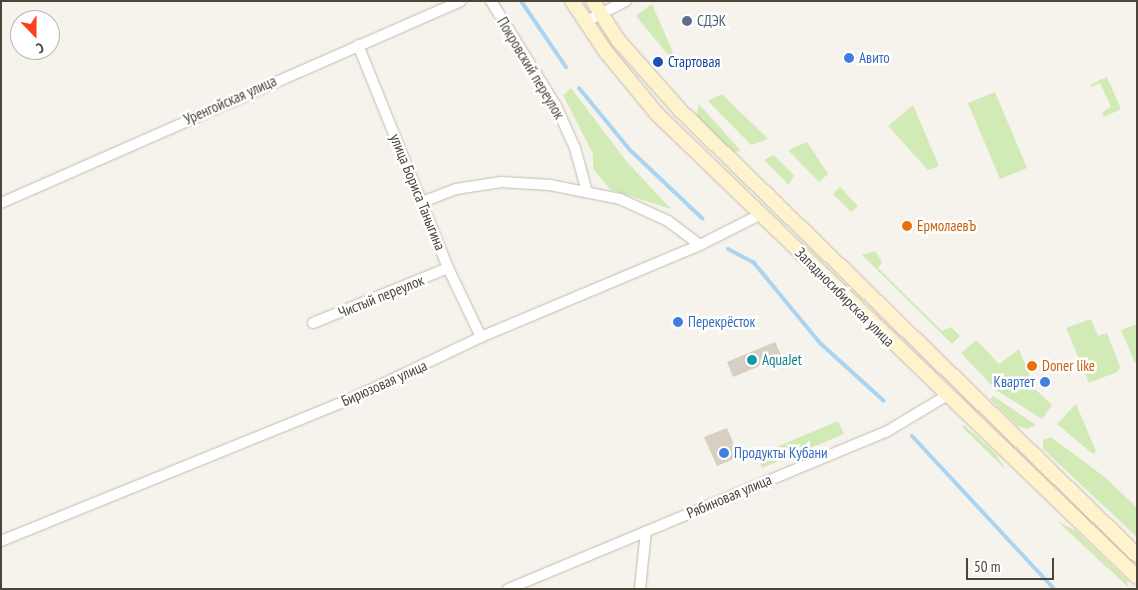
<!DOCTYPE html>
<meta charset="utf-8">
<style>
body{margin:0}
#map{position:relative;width:1138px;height:590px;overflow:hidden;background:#f6f3ec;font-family:"PT Sans Narrow",sans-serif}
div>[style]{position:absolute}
.green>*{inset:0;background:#d2eab5}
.stream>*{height:4px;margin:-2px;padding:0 2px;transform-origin:2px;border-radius:2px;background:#a9d4f2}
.building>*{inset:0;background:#d8cfc1}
.roads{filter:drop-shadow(0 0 1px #c2bbae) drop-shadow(0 0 1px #c2bbae)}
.street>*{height:10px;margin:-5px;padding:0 5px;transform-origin:5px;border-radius:5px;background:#fff}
.secondary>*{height:14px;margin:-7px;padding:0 7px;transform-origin:7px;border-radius:7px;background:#fff3cd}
.dots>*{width:14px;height:14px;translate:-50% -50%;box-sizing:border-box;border:2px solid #fff;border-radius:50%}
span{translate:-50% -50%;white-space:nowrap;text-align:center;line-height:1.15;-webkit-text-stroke:5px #fff;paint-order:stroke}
.service-label{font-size:15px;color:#4e5e75}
.left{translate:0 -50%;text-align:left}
.shop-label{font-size:15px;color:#366cbe}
.right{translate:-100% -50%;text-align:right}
.transit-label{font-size:15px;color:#164399}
.street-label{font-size:15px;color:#4b4439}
.food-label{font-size:15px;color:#c56008}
.culture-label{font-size:15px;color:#0d838f}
.frame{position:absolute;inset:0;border:2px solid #4b4439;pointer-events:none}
.north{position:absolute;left:10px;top:10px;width:50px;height:50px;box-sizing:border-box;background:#fff;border:1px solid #b7b4b0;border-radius:50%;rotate:158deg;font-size:14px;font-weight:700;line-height:20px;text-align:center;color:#4b4439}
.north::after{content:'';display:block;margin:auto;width:18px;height:22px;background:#fc3f1d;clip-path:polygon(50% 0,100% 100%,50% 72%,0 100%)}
.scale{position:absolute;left:966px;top:558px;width:88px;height:22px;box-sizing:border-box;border:2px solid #4b4439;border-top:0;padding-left:6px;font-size:15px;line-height:18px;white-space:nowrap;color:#4b4439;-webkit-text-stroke:4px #fff;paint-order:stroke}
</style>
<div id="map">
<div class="green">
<div style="clip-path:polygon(652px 4px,675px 57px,674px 62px,636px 16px)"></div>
<div style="clip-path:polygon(1107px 77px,1121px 109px,1104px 117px,1102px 112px,1111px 107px,1100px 83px,1091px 87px,1091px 84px)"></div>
<div style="clip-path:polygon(571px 88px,627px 162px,671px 209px,611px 190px,593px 169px,593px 154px,563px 95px)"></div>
<div style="clip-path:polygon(995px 92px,1027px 168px,1000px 179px,968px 103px)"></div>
<div style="clip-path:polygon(722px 94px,768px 139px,751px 145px,708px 101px)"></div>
<div style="clip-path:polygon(699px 104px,741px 151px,733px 152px,696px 117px)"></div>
<div style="clip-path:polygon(913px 105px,939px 166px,928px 170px,888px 126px)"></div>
<div style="clip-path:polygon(807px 142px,828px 174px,819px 182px,788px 150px)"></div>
<div style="clip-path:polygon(774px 155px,794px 175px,789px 185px,764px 160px)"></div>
<div style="clip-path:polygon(840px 187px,858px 206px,851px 212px,833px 194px)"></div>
<div style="clip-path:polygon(875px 251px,882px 262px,878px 268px,942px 331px,951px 327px,960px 336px,952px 344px,862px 255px)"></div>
<div style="clip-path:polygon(1091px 319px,1098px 336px,1107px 333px,1120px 367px,1117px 372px,1089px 383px,1066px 328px)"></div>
<div style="clip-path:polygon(1137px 324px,1137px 362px,1135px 363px,1121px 330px)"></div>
<div style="clip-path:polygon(976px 340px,999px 364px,1019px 349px,1035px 389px,1052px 405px,1042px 419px,996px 390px,961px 353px)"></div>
<div style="clip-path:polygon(993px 396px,1036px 425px,1027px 429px,1017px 426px,990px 399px)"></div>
<div style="clip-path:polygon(1076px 404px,1096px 451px,1093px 454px,1057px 424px)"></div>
<div style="clip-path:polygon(838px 421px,844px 434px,762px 468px,757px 455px)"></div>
<div style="clip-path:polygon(964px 425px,995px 453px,1006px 470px,962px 427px)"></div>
<div style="clip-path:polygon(1051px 437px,1106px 478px,1137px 508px,1137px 537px,1043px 449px,1043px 440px)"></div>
<div style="clip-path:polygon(1057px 521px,1076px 531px,1127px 580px,1128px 587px)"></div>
</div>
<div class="stream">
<div style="left:521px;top:1px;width:80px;rotate:55.7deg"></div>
<div style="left:579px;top:88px;width:80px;rotate:50.6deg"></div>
<div style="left:630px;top:150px;width:100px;rotate:43.4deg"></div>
<div style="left:728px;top:249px;width:30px;rotate:28deg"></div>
<div style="left:754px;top:263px;width:104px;rotate:50.5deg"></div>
<div style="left:820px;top:343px;width:86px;rotate:42.2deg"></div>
<div style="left:912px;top:436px;width:209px;rotate:47.1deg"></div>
</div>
<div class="building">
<div style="clip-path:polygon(775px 342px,782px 357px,733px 377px,727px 362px)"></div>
<div style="clip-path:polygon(727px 428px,739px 457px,717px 466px,704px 437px)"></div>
</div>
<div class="roads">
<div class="street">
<div style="left:491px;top:1px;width:123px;rotate:58.2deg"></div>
<div style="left:556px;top:106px;width:46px;rotate:65.7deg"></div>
<div style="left:575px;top:148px;width:46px;rotate:74.7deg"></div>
<div style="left:585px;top:22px;width:46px;rotate:-27.1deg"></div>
<div style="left:358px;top:45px;width:240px;rotate:68deg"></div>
<div style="left:448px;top:268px;width:76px;rotate:64.4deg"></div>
<div style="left:422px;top:202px;width:36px;rotate:-21deg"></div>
<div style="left:456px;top:189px;width:46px;rotate:-8.8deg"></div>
<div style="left:501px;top:182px;width:49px;rotate:3.5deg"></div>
<div style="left:550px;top:185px;width:71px;rotate:11.3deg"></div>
<div style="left:620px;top:199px;width:53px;rotate:24.6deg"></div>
<div style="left:668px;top:221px;width:40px;rotate:37deg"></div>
<div style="left:1px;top:203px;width:502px;rotate:-23.71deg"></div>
<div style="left:313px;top:323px;width:146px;rotate:-22.2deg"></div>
<div style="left:1px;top:541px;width:380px;rotate:-22.1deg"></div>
<div style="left:353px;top:398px;width:142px;rotate:-25.5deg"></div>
<div style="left:481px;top:337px;width:238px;rotate:-22.8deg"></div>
<div style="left:700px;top:245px;width:68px;rotate:-26.9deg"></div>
<div style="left:508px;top:589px;width:409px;rotate:-22.6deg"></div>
<div style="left:886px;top:432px;width:70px;rotate:-31deg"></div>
<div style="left:640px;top:589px;width:58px;rotate:-84.1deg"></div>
</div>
<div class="secondary">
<div style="left:572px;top:1px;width:61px;rotate:56.3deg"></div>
<div style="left:606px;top:52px;width:82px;rotate:50.5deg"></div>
<div style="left:658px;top:115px;width:665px;rotate:43.97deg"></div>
<div style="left:593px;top:1px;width:46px;rotate:57.3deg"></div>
<div style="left:618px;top:40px;width:95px;rotate:48.4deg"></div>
<div style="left:681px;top:111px;width:636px;rotate:44.24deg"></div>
</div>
</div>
<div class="dots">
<div style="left:687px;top:21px;background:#5c6f8a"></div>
<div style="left:849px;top:58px;background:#3f7fe0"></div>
<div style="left:658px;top:62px;background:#1a4fb4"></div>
<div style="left:907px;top:226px;background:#e8710a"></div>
<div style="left:678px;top:322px;background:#3f7fe0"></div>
<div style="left:752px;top:360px;background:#0f9aa8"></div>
<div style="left:1032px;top:366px;background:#e8710a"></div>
<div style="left:1045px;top:382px;background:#3f7fe0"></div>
<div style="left:724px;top:453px;background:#3f7fe0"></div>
</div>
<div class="service-label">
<span class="left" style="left:697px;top:21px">СДЭК</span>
</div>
<div class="shop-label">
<span class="left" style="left:859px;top:58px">Авито</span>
<span class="left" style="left:688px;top:322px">Перекрёсток</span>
<span class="right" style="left:1035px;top:382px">Квартет</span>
<span class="left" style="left:734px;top:453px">Продукты Кубани</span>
</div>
<div class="transit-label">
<span class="left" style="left:668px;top:62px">Стартовая</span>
</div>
<div class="street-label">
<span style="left:531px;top:68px;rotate:59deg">Покровский переулок</span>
<span style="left:230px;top:100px;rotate:-24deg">Уренгойская улица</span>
<span style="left:418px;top:192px;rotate:68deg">улица Бориса Таныгина</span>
<span style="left:381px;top:296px;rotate:-22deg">Чистый переулок</span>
<span style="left:845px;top:297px;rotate:45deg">Западносибирская улица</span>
<span style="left:384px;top:383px;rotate:-24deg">Бирюзовая улица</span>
<span style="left:729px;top:496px;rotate:-23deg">Рябиновая улица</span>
</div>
<div class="food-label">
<span class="left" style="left:917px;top:226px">ЕрмолаевЪ</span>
<span class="left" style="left:1042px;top:366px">Doner like</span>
</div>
<div class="culture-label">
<span class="left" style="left:762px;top:360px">AquaJet</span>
</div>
<div class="frame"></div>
<div class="north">С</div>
<div class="scale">50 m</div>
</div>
